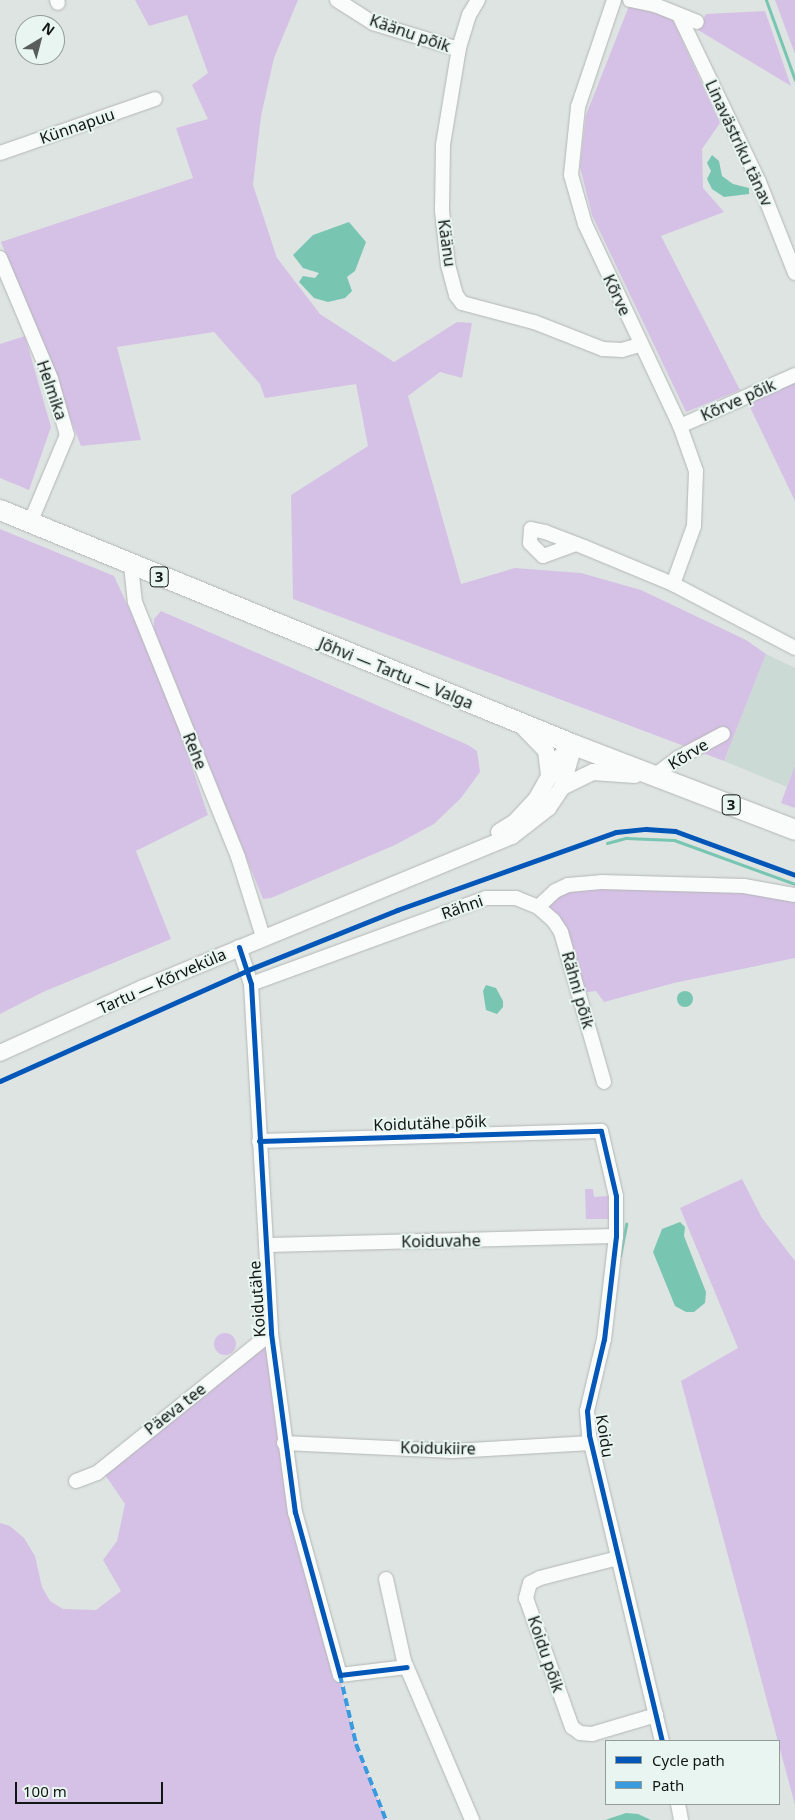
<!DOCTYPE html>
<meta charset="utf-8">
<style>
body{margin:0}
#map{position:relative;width:795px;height:1820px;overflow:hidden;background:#dee4e2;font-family:"Noto Sans",sans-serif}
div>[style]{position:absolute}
.built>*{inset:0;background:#ccdad5}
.green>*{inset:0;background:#d6c1e6}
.round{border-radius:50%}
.water>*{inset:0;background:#78c6b2}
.stream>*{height:3px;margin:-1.5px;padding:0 1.5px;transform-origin:1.5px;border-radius:1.5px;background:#78c6b2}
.roads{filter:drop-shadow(0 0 1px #b2b7b5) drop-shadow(0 0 1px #b2b7b5)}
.minor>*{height:14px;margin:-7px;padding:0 7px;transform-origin:7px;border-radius:7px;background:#fafbfb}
.major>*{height:16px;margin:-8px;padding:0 8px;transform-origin:8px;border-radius:8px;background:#fafbfb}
.highway>*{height:20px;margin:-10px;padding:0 10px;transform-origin:10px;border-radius:10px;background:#fafbfb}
.quiet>*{height:4px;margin-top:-2px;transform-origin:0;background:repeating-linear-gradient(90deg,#3a9ade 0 8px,transparent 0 12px)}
.cycleway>*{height:5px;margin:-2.5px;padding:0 2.5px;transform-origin:2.5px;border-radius:2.5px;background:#0057b8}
span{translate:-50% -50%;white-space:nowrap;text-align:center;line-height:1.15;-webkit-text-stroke:4px #e8f5f0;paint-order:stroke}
.shield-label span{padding:1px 4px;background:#e8f5f0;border:1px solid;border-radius:4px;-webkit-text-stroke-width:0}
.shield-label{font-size:15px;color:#111614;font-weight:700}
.street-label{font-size:16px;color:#111614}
.legend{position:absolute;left:605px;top:1740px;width:175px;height:65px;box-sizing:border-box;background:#e8f5f0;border:1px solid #929c98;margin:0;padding:6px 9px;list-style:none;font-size:15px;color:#111614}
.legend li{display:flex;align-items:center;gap:10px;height:25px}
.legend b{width:25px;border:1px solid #929c98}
.north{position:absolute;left:15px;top:15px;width:50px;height:50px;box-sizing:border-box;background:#e8f5f0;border:1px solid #929c98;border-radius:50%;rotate:37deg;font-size:14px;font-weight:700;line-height:20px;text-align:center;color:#111614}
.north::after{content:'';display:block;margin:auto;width:18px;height:22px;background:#595e5c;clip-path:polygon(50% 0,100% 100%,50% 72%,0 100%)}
.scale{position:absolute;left:15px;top:1782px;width:148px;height:22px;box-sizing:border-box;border:2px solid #111614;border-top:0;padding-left:6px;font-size:15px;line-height:18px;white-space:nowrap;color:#111614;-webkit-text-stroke:4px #e8f5f0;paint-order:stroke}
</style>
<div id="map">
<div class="built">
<div style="clip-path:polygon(766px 654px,795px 668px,795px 765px,787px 787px,724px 761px)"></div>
</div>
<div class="green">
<div style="clip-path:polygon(135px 0,298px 0,274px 58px,261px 116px,253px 185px,277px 258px,320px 314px,394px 362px,457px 322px,472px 323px,462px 378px,440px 372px,408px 396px,461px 584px,515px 568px,581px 573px,641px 590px,746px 640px,766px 654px,724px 761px,293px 599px,291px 495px,368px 446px,356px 384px,265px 398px,260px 384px,214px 332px,117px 347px,141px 440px,81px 446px,1px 242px,193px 178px,176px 128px,208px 119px,192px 85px,208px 73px,187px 15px,149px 26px)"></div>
<div style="clip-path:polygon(775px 0,795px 0,795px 54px)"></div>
<div style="clip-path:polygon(629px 6px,672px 18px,720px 123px,702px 149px,703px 188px,724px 212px,661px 236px,740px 390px,686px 412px,592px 215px,580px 167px,586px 115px)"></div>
<div style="clip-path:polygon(765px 11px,791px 86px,698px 30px,706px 14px)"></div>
<div style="clip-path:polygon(25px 336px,51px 427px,29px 490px,0 478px,0 344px)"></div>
<div style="clip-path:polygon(795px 380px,795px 501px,747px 401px)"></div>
<div style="clip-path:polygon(0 529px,114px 576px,165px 686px,208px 815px,136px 851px,171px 939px,43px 992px,0 1014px)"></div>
<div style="clip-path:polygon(161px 611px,468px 745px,477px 751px,480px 772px,461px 798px,434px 824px,395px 845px,271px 898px,263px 899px,154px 629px,154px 619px)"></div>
<div style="clip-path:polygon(795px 765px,795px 808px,781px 803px)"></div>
<div style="clip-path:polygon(568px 885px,795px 895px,795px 958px,674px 983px,604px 1002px,596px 991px,579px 993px,561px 932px,538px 907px)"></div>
<div style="clip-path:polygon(742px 1179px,762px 1218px,795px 1261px,795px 1805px,681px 1381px,738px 1348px,680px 1208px)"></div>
<div style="clip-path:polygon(585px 1189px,593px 1189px,594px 1197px,608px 1196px,609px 1219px,586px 1219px)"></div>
<div class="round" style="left:214px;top:1333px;width:22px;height:22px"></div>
<div style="clip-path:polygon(271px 1333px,284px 1443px,347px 1709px,356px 1744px,386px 1820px,0 1820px,0 1523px,10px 1526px,24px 1538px,35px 1556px,42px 1587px,50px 1601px,63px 1609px,96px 1610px,121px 1591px,103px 1560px,117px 1541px,125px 1504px,101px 1469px)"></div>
</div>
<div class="water">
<div style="clip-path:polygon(712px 155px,719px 161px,722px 176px,733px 184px,749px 188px,749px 194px,724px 197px,712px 189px,707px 179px,711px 171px,707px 163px)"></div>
<div style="clip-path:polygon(349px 222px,366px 242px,355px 271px,347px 277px,352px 291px,345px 298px,328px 302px,314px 298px,299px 282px,303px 276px,315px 278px,319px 273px,303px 268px,293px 255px,313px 235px)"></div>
<div style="clip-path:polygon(486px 985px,496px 988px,503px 1001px,503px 1007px,497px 1014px,486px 1010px,483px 991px)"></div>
<div class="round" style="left:677px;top:991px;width:16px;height:16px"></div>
<div style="clip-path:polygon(680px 1222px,685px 1227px,684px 1236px,706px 1292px,705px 1303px,694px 1312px,686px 1312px,675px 1306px,653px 1252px,662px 1229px)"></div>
<div style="clip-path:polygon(626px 1813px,638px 1814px,651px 1820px,605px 1820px)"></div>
</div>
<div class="stream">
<div style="left:766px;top:0;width:85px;rotate:70.1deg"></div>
<div style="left:607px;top:843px;width:20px;rotate:-15deg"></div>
<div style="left:626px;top:838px;width:48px;rotate:2.4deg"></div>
<div style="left:674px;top:840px;width:129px;rotate:20deg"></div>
<div style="left:620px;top:1256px;width:33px;rotate:-79deg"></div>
</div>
<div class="roads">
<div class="minor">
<div style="left:57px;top:0;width:3px;rotate:72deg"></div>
<div style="left:337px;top:0;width:43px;rotate:32.6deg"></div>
<div style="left:373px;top:23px;width:89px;rotate:17deg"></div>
<div style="left:478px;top:0;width:17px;rotate:121deg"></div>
<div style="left:469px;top:15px;width:34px;rotate:107deg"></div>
<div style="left:459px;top:48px;width:98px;rotate:99.4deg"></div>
<div style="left:443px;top:145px;width:66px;rotate:90.9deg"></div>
<div style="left:442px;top:211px;width:54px;rotate:83.7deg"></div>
<div style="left:448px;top:265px;width:31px;rotate:75deg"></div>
<div style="left:456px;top:295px;width:10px;rotate:53deg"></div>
<div style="left:462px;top:303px;width:74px;rotate:14.8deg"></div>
<div style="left:534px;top:322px;width:74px;rotate:21.4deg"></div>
<div style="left:603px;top:349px;width:19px;rotate:3deg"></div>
<div style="left:622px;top:350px;width:19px;rotate:-16deg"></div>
<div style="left:614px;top:0;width:113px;rotate:108.6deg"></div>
<div style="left:578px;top:107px;width:68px;rotate:95.9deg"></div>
<div style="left:571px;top:175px;width:51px;rotate:74.1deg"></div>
<div style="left:585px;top:224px;width:223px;rotate:64.8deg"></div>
<div style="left:680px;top:426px;width:48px;rotate:70.4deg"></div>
<div style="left:696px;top:471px;width:55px;rotate:92.1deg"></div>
<div style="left:694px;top:526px;width:62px;rotate:109.9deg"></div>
<div style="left:673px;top:584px;width:138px;rotate:27.7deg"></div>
<div style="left:630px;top:0;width:25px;rotate:11deg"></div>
<div style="left:655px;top:5px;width:45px;rotate:22deg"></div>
<div style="left:679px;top:15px;width:185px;rotate:64.4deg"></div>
<div style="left:759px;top:182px;width:98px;rotate:68.4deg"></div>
<div style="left:0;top:153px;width:164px;rotate:-19.2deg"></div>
<div style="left:0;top:258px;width:131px;rotate:67.1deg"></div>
<div style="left:51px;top:379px;width:58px;rotate:74.1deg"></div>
<div style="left:67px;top:435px;width:95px;rotate:112.8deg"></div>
<div style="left:680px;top:426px;width:126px;rotate:-23.9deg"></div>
<div style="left:576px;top:544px;width:35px;rotate:160deg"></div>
<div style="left:543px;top:556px;width:18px;rotate:-135deg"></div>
<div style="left:530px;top:543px;width:14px;rotate:-86deg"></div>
<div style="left:531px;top:529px;width:14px;rotate:12deg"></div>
<div style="left:545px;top:532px;width:42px;rotate:21deg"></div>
<div style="left:584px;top:547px;width:96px;rotate:22.6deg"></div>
<div style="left:131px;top:565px;width:37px;rotate:84deg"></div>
<div style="left:135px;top:602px;width:275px;rotate:68deg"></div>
<div style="left:238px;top:857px;width:84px;rotate:72.6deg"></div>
<div style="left:654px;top:776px;width:30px;rotate:-37deg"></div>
<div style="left:678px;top:758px;width:51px;rotate:-28.1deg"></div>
<div style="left:538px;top:907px;width:23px;rotate:-43deg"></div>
<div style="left:555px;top:891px;width:14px;rotate:-25deg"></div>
<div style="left:568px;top:885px;width:33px;rotate:-5deg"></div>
<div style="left:601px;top:882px;width:143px;rotate:1.6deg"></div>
<div style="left:744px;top:886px;width:52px;rotate:10deg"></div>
<div style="left:239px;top:947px;width:39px;rotate:72deg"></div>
<div style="left:251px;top:984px;width:350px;rotate:86.7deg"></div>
<div style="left:271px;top:1333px;width:181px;rotate:82.4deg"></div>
<div style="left:295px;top:1512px;width:169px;rotate:74.6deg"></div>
<div style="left:340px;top:1675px;width:67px;rotate:-6.8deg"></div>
<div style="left:251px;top:984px;width:250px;rotate:-20.1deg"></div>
<div style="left:486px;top:898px;width:30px"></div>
<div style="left:516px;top:898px;width:24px;rotate:22deg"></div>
<div style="left:538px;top:907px;width:20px;rotate:41deg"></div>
<div style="left:553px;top:920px;width:14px;rotate:56deg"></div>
<div style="left:561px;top:932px;width:156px;rotate:74deg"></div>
<div style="left:259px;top:1141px;width:342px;rotate:-1.7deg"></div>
<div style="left:601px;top:1131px;width:67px;rotate:77deg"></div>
<div style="left:616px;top:1196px;width:40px;rotate:90deg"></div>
<div style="left:616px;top:1236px;width:104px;rotate:96.6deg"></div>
<div style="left:604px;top:1339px;width:74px;rotate:103.3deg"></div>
<div style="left:587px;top:1411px;width:24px;rotate:85deg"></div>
<div style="left:589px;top:1435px;width:315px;rotate:76.6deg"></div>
<div style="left:266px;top:1245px;width:350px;rotate:-1.5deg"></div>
<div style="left:284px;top:1443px;width:169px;rotate:2.7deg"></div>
<div style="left:453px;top:1451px;width:138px;rotate:-3.3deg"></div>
<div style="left:76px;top:1481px;width:22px;rotate:-21deg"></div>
<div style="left:97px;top:1473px;width:223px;rotate:-38.8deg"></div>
<div style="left:618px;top:1558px;width:81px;rotate:165.6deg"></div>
<div style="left:540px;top:1578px;width:11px;rotate:153deg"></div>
<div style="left:530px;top:1583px;width:16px;rotate:105deg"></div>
<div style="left:526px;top:1598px;width:137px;rotate:70.4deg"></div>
<div style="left:572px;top:1727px;width:10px;rotate:37deg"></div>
<div style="left:580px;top:1733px;width:12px;rotate:5deg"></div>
<div style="left:592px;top:1734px;width:67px;rotate:-16.5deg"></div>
<div style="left:386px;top:1579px;width:84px;rotate:77.6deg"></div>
<div style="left:404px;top:1661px;width:173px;rotate:66.8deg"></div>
<div style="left:678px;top:1804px;width:16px;rotate:79deg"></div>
</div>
<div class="major">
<div style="left:524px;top:728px;width:32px;rotate:46deg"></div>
<div style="left:546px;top:751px;width:23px;rotate:83deg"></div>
<div style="left:562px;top:787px;width:34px;rotate:-26deg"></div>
<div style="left:593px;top:772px;width:42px;rotate:4.1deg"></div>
<div style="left:499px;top:832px;width:19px;rotate:-32deg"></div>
<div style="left:515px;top:822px;width:33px;rotate:-47deg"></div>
<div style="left:537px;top:798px;width:47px;rotate:-60.7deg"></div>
<div style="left:560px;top:757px;width:18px;rotate:-41deg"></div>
<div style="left:0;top:1053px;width:157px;rotate:-24.4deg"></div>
<div style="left:143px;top:988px;width:399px;rotate:-22.4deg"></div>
<div style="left:512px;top:836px;width:46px;rotate:-37.9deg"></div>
<div style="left:548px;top:808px;width:25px;rotate:-56deg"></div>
<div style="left:562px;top:787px;width:44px;rotate:-74.1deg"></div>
</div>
<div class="highway">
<div style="left:0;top:510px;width:620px;rotate:22.26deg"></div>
<div style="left:574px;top:745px;width:237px;rotate:21deg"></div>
</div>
</div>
<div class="quiet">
<div style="left:340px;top:1675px;width:71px;rotate:76.9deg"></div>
<div style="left:356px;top:1744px;width:82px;rotate:68.5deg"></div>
</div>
<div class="cycleway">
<div style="left:239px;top:947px;width:39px;rotate:72deg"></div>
<div style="left:251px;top:984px;width:350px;rotate:86.7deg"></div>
<div style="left:271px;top:1333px;width:181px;rotate:82.4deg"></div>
<div style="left:295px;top:1512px;width:169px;rotate:74.6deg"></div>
<div style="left:340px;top:1675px;width:67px;rotate:-6.8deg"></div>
<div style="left:0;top:1081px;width:272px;rotate:-24.1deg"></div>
<div style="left:248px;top:970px;width:161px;rotate:-21.9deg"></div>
<div style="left:397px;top:910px;width:232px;rotate:-19.6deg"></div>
<div style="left:616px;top:832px;width:30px;rotate:-6deg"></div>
<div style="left:646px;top:829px;width:29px;rotate:4deg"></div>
<div style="left:675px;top:831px;width:128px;rotate:20.1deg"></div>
<div style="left:259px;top:1141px;width:342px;rotate:-1.7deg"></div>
<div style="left:601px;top:1131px;width:67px;rotate:77deg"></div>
<div style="left:616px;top:1196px;width:40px;rotate:90deg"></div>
<div style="left:616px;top:1236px;width:104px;rotate:96.6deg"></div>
<div style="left:604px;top:1339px;width:74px;rotate:103.3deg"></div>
<div style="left:587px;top:1411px;width:24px;rotate:85deg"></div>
<div style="left:589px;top:1435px;width:315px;rotate:76.6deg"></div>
</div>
<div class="shield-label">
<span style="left:159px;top:577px">3</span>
<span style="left:731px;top:805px">3</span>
</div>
<div class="street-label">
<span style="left:410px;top:33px;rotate:19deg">Käänu põik</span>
<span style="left:77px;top:126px;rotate:-19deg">Künnapuu</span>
<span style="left:739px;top:143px;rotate:65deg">Linavästriku tänav</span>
<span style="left:447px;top:243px;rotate:82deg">Käänu</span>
<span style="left:617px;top:295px;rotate:65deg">Kõrve</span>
<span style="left:52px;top:390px;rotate:71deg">Helmika</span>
<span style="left:738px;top:400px;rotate:-24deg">Kõrve põik</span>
<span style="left:396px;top:673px;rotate:22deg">Jõhvi — Tartu — Valga</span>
<span style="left:195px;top:751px;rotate:68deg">Rehe</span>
<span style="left:688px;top:754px;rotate:-31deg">Kõrve</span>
<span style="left:462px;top:907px;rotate:-19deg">Rähni</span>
<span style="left:162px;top:981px;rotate:-24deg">Tartu — Kõrveküla</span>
<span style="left:578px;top:990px;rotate:74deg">Rähni põik</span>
<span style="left:430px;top:1123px;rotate:-2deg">Koidutähe põik</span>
<span style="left:441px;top:1241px;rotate:-1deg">Koiduvahe</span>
<span style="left:257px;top:1299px;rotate:-94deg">Koidutähe</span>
<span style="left:175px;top:1409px;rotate:-38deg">Päeva tee</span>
<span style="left:605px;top:1436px;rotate:81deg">Koidu</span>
<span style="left:438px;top:1448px;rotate:1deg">Koidukiire</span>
<span style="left:546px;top:1654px;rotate:71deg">Koidu põik</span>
</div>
<ul class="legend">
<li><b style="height:6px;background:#0057b8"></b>Cycle path</li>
<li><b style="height:6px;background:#3a9ade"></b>Path</li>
</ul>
<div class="north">N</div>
<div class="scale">100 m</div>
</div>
